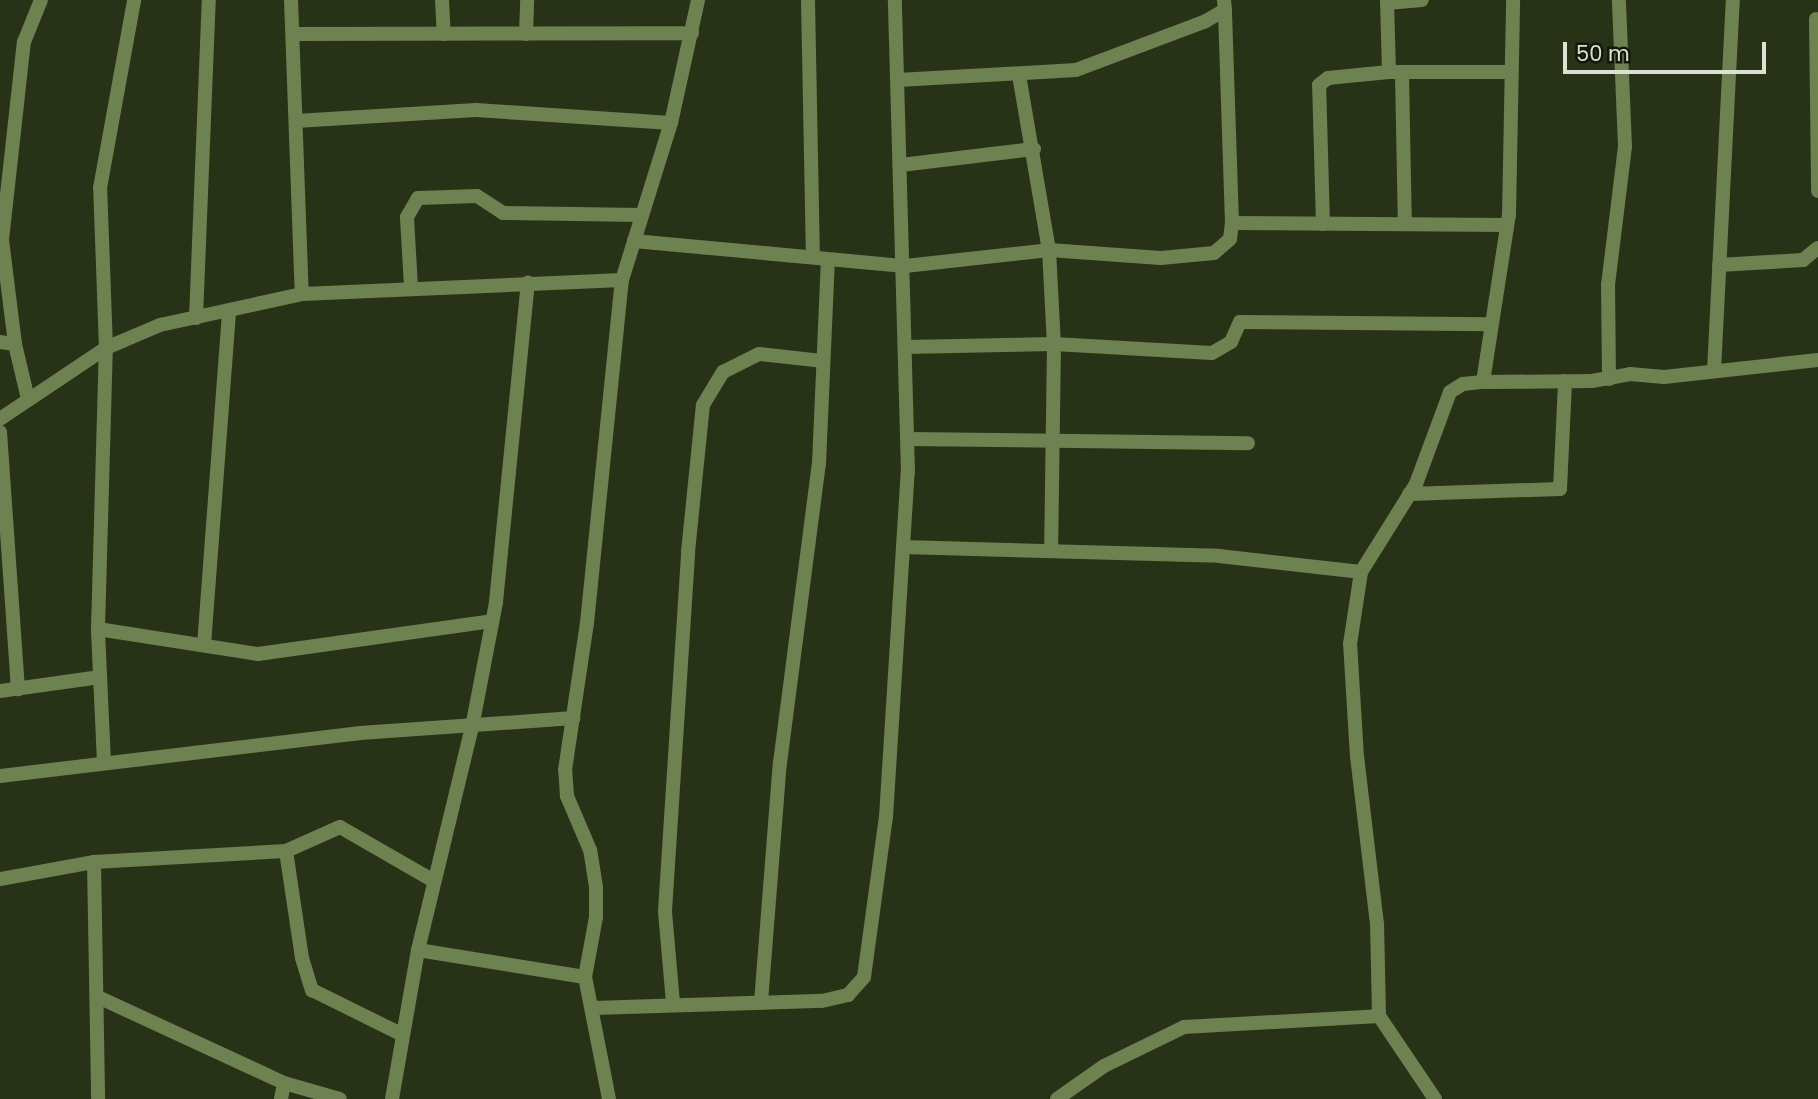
<!DOCTYPE html>
<style>
body{margin:0}
#map{position:relative;width:1818px;height:1099px;overflow:hidden;background:#283217;font-family:Poppins,sans-serif}
div>[style]{position:absolute}
.minor>*{height:14px;margin:-7px;padding:0 7px;transform-origin:7px;border-radius:7px;background:#6e8151}
span{translate:-50% -50%;white-space:nowrap;text-align:center;line-height:1.15;-webkit-text-stroke:6px #14180c;paint-order:stroke}
.scale{position:absolute;left:1563px;top:42px;width:203px;height:32px;box-sizing:border-box;border:4px solid #dbe2d1;border-top:0;padding-left:9px;font-size:21px;line-height:24px;white-space:nowrap;color:#dbe2d1;-webkit-text-stroke:5px #14180c;paint-order:stroke}
</style>
<div id="map">
<div class="minor">
<div style="left:291px;top:0;width:294px;rotate:87.9deg"></div>
<div style="left:442px;top:0;width:34px;rotate:87deg"></div>
<div style="left:808px;top:0;width:257px;rotate:88.9deg"></div>
<div style="left:1387px;top:0;width:72px;rotate:88.4deg"></div>
<div style="left:1387px;top:3px;width:35px;rotate:-5deg"></div>
<div style="left:1816px;top:19px;width:172px;rotate:89.3deg"></div>
<div style="left:293px;top:34px;width:399px;rotate:-0.1deg"></div>
<div style="left:526px;top:34px;width:34px;rotate:-88deg"></div>
<div style="left:1402px;top:74px;width:150px;rotate:88.9deg"></div>
<div style="left:1019px;top:75px;width:178px;rotate:80.3deg"></div>
<div style="left:1049px;top:250px;width:94px;rotate:87deg"></div>
<div style="left:1054px;top:344px;width:207px;rotate:90.8deg"></div>
<div style="left:898px;top:80px;width:178px;rotate:-3.2deg"></div>
<div style="left:1076px;top:70px;width:137px;rotate:-20.6deg"></div>
<div style="left:1204px;top:22px;width:24px;rotate:-30deg"></div>
<div style="left:1225px;top:10px;width:10px;rotate:-96deg"></div>
<div style="left:296px;top:121px;width:180px;rotate:-3.5deg"></div>
<div style="left:476px;top:110px;width:195px;rotate:3.8deg"></div>
<div style="left:901px;top:165px;width:134px;rotate:-6.9deg"></div>
<div style="left:1232px;top:223px;width:275px;rotate:0.4deg"></div>
<div style="left:1323px;top:224px;width:139px;rotate:-91.6deg"></div>
<div style="left:1319px;top:85px;width:11px;rotate:-38deg"></div>
<div style="left:1328px;top:78px;width:61px;rotate:-5.6deg"></div>
<div style="left:1389px;top:72px;width:122px"></div>
<div style="left:634px;top:241px;width:272px;rotate:5.3deg"></div>
<div style="left:905px;top:266px;width:145px;rotate:-6.3deg"></div>
<div style="left:1049px;top:250px;width:112px;rotate:4.1deg"></div>
<div style="left:1161px;top:258px;width:53px;rotate:-5.4deg"></div>
<div style="left:1214px;top:253px;width:21px;rotate:-41deg"></div>
<div style="left:1230px;top:239px;width:16px;rotate:-83deg"></div>
<div style="left:1232px;top:223px;width:213px;rotate:-91.9deg"></div>
<div style="left:1719px;top:265px;width:84px;rotate:-3.4deg"></div>
<div style="left:1803px;top:260px;width:19px;rotate:-39deg"></div>
<div style="left:411px;top:287px;width:70px;rotate:-93.3deg"></div>
<div style="left:407px;top:217px;width:22px;rotate:-60deg"></div>
<div style="left:418px;top:198px;width:59px;rotate:-1.9deg"></div>
<div style="left:477px;top:196px;width:31px;rotate:33deg"></div>
<div style="left:503px;top:213px;width:139px;rotate:0.8deg"></div>
<div style="left:196px;top:318px;width:318px;rotate:-87.7deg"></div>
<div style="left:0;top:342px;width:15px;rotate:8deg"></div>
<div style="left:906px;top:347px;width:148px;rotate:-1.2deg"></div>
<div style="left:1054px;top:344px;width:158px;rotate:3.3deg"></div>
<div style="left:1212px;top:353px;width:22px;rotate:-30deg"></div>
<div style="left:1231px;top:342px;width:22px;rotate:-66deg"></div>
<div style="left:1240px;top:322px;width:250px;rotate:0.5deg"></div>
<div style="left:1714px;top:371px;width:371px;rotate:-87.1deg"></div>
<div style="left:1609px;top:379px;width:94px;rotate:-90.6deg"></div>
<div style="left:1608px;top:285px;width:140px;rotate:-83deg"></div>
<div style="left:1625px;top:146px;width:146px;rotate:-92.4deg"></div>
<div style="left:1483px;top:382px;width:169px;rotate:-81.2deg"></div>
<div style="left:1509px;top:215px;width:215px;rotate:-88.9deg"></div>
<div style="left:28px;top:399px;width:57px;rotate:-103.3deg"></div>
<div style="left:15px;top:344px;width:105px;rotate:-97.1deg"></div>
<div style="left:2px;top:240px;width:199px;rotate:-83.7deg"></div>
<div style="left:24px;top:42px;width:45px;rotate:-68deg"></div>
<div style="left:0;top:419px;width:128px;rotate:-33.8deg"></div>
<div style="left:106px;top:348px;width:59px;rotate:-23.1deg"></div>
<div style="left:160px;top:325px;width:145px;rotate:-12.3deg"></div>
<div style="left:302px;top:294px;width:320px;rotate:-2.5deg"></div>
<div style="left:0;top:432px;width:258px;rotate:86deg"></div>
<div style="left:908px;top:439px;width:340px;rotate:0.7deg"></div>
<div style="left:1409px;top:494px;width:151px;rotate:-1.9deg"></div>
<div style="left:1560px;top:489px;width:108px;rotate:-87.3deg"></div>
<div style="left:903px;top:547px;width:316px;rotate:1.6deg"></div>
<div style="left:1219px;top:556px;width:143px;rotate:6.4deg"></div>
<div style="left:98px;top:629px;width:162px;rotate:8.9deg"></div>
<div style="left:258px;top:654px;width:236px;rotate:-8deg"></div>
<div style="left:204px;top:645px;width:335px;rotate:-85.7deg"></div>
<div style="left:0;top:691px;width:101px;rotate:-8deg"></div>
<div style="left:104px;top:763px;width:134px;rotate:-92.6deg"></div>
<div style="left:98px;top:629px;width:281px;rotate:-88.4deg"></div>
<div style="left:106px;top:348px;width:160px;rotate:-92.1deg"></div>
<div style="left:100px;top:188px;width:191px;rotate:-79.7deg"></div>
<div style="left:0;top:776px;width:363px;rotate:-6.8deg"></div>
<div style="left:360px;top:733px;width:214px;rotate:-4deg"></div>
<div style="left:286px;top:851px;width:108px;rotate:81.5deg"></div>
<div style="left:302px;top:958px;width:34px;rotate:73deg"></div>
<div style="left:312px;top:990px;width:99px;rotate:26.3deg"></div>
<div style="left:94px;top:862px;width:237px;rotate:89deg"></div>
<div style="left:0;top:879px;width:96px;rotate:-10.3deg"></div>
<div style="left:94px;top:862px;width:192px;rotate:-3.3deg"></div>
<div style="left:286px;top:851px;width:59px;rotate:-24deg"></div>
<div style="left:340px;top:827px;width:108px;rotate:29.9deg"></div>
<div style="left:418px;top:950px;width:169px;rotate:9.2deg"></div>
<div style="left:98px;top:997px;width:205px;rotate:24.8deg"></div>
<div style="left:284px;top:1083px;width:58px;rotate:15.9deg"></div>
<div style="left:761px;top:1002px;width:240px;rotate:-85.5deg"></div>
<div style="left:780px;top:763px;width:302px;rotate:-82.6deg"></div>
<div style="left:819px;top:464px;width:205px;rotate:-87.5deg"></div>
<div style="left:673px;top:1003px;width:92px;rotate:-95deg"></div>
<div style="left:665px;top:911px;width:360px;rotate:-86.3deg"></div>
<div style="left:688px;top:552px;width:148px;rotate:-84.2deg"></div>
<div style="left:703px;top:405px;width:39px;rotate:-59deg"></div>
<div style="left:723px;top:372px;width:40px;rotate:-26.6deg"></div>
<div style="left:759px;top:354px;width:63px;rotate:6.3deg"></div>
<div style="left:593px;top:1008px;width:229px;rotate:-1.8deg"></div>
<div style="left:822px;top:1001px;width:27px;rotate:-13deg"></div>
<div style="left:848px;top:995px;width:24px;rotate:-48deg"></div>
<div style="left:864px;top:977px;width:162px;rotate:-82.2deg"></div>
<div style="left:886px;top:817px;width:346px;rotate:-86.4deg"></div>
<div style="left:908px;top:472px;width:472px;rotate:-91.6deg"></div>
<div style="left:281px;top:1099px;width:16px;rotate:-79deg"></div>
<div style="left:392px;top:1099px;width:151px;rotate:-80.1deg"></div>
<div style="left:418px;top:950px;width:235px;rotate:-76.4deg"></div>
<div style="left:473px;top:722px;width:122px;rotate:-79.1deg"></div>
<div style="left:496px;top:602px;width:321px;rotate:-84.3deg"></div>
<div style="left:609px;top:1099px;width:124px;rotate:-101.1deg"></div>
<div style="left:585px;top:977px;width:61px;rotate:-79.6deg"></div>
<div style="left:596px;top:917px;width:30px;rotate:-90deg"></div>
<div style="left:596px;top:887px;width:37px;rotate:-99deg"></div>
<div style="left:590px;top:850px;width:59px;rotate:-113.1deg"></div>
<div style="left:567px;top:796px;width:26px;rotate:-94deg"></div>
<div style="left:565px;top:770px;width:149px;rotate:-81.5deg"></div>
<div style="left:587px;top:623px;width:345px;rotate:-84.2deg"></div>
<div style="left:622px;top:280px;width:164px;rotate:-72.7deg"></div>
<div style="left:671px;top:123px;width:126px;rotate:-77.6deg"></div>
<div style="left:1057px;top:1099px;width:57px;rotate:-35.1deg"></div>
<div style="left:1104px;top:1066px;width:89px;rotate:-26deg"></div>
<div style="left:1184px;top:1027px;width:195px;rotate:-3.2deg"></div>
<div style="left:1435px;top:1099px;width:100px;rotate:-124deg"></div>
<div style="left:1379px;top:1016px;width:92px;rotate:-91.2deg"></div>
<div style="left:1377px;top:924px;width:168px;rotate:-96.8deg"></div>
<div style="left:1357px;top:757px;width:113px;rotate:-93.5deg"></div>
<div style="left:1350px;top:644px;width:73px;rotate:-81.3deg"></div>
<div style="left:1361px;top:572px;width:104px;rotate:-58deg"></div>
<div style="left:1416px;top:484px;width:98px;rotate:-69.7deg"></div>
<div style="left:1450px;top:392px;width:15px;rotate:-32deg"></div>
<div style="left:1463px;top:384px;width:20px;rotate:-6deg"></div>
<div style="left:1483px;top:382px;width:109px;rotate:-0.5deg"></div>
<div style="left:1592px;top:381px;width:39px;rotate:-10deg"></div>
<div style="left:1630px;top:374px;width:34px;rotate:5deg"></div>
<div style="left:1664px;top:377px;width:155px;rotate:-6.3deg"></div>
</div>
<div class="scale">50 m</div>
</div>
